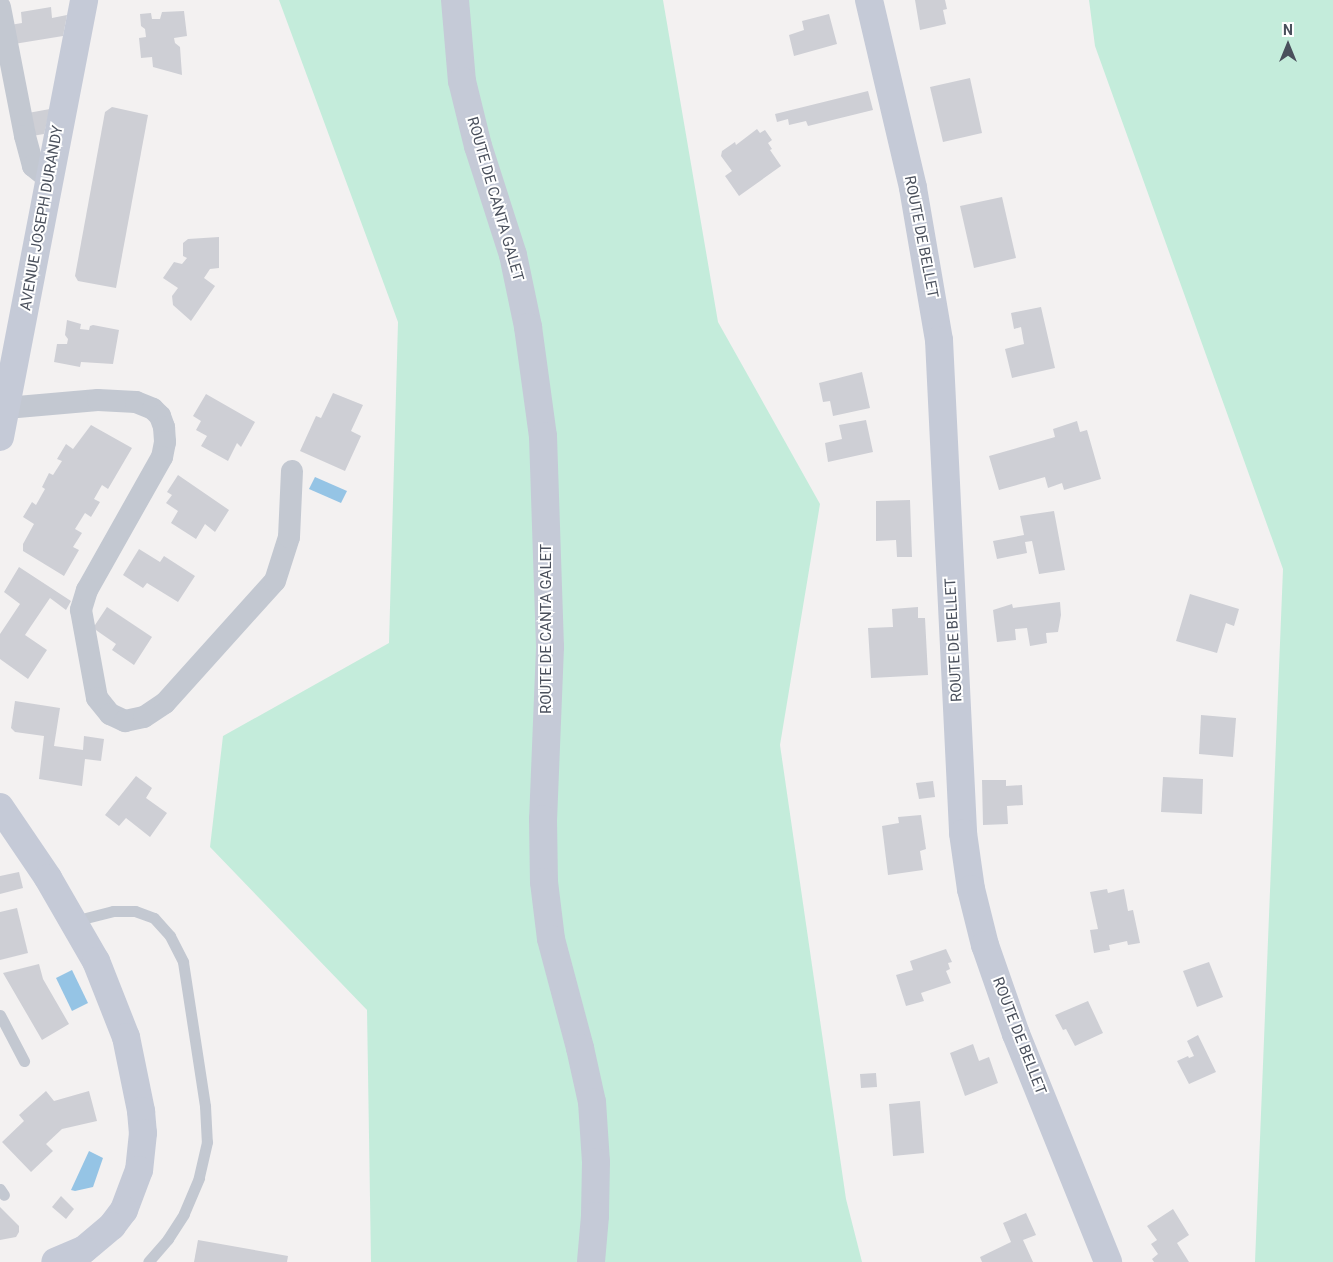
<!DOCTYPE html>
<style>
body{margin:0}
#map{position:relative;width:1333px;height:1262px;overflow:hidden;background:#f3f1f1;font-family:Roboto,sans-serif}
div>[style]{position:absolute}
.green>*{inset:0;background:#c4ecdb}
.water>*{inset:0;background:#95c4e5}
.building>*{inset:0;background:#cecfd5}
.lane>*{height:11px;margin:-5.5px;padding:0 5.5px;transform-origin:5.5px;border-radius:5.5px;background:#c3c8d1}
.street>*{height:22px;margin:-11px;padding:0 11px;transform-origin:11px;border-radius:11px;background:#c3c8d1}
.secondary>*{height:28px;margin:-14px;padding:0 14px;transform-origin:14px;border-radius:14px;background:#c5cad7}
span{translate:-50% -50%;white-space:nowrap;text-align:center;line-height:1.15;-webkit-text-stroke:4px #fff;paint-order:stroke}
.street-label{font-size:15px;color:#4a505c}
.north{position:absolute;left:1263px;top:20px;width:50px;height:50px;-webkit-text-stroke:4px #fff;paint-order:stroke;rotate:0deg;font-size:14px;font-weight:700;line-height:20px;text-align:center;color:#4a505c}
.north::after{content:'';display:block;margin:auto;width:18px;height:22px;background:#4a505c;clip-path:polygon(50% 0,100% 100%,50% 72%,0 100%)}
</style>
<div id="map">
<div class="green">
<div style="clip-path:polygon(279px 0,663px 0,718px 322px,820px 504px,780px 745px,846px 1199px,862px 1262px,371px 1262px,367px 1010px,210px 847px,223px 736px,389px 643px,398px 322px)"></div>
<div style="clip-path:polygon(1089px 0,1333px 0,1333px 1262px,1255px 1262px,1283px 569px,1095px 46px)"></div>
</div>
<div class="water">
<div style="clip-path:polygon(315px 477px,347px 491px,341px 503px,309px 489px)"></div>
<div style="clip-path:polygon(72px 970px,88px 1003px,72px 1011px,56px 978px)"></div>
<div style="clip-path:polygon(89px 1151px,103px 1158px,93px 1187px,75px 1191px,71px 1190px)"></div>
</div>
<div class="building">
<div style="clip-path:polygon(915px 0,945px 0,947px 9px,943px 10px,946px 24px,920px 30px)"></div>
<div style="clip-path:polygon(51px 7px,52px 18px,67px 15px,63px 36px,14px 44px,10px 25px,22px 23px,21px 12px)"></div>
<div style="clip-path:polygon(184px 11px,187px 36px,174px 38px,175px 43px,180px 47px,182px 75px,153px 67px,152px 57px,141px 58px,139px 38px,146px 37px,145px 29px,141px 26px,140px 14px,151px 13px,152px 19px,160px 19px,162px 12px)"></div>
<div style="clip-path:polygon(829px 14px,837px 44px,794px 56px,789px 35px,804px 30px,802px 21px)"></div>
<div style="clip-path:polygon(970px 78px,982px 133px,943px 142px,930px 87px)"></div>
<div style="clip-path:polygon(868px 91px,873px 110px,808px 126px,806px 121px,789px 125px,788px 119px,777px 122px,775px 114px)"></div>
<div style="clip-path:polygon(112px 107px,148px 115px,116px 288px,78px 281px,75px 276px,105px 112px)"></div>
<div style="clip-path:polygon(50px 109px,44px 134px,32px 136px,28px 113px)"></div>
<div style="clip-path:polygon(757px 129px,760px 133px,765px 130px,772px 140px,768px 143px,772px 149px,770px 150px,781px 166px,739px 196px,725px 176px,732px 171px,721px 156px,722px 151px,735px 142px,736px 145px)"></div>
<div style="clip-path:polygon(1002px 197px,1016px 258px,974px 268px,960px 206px)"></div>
<div style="clip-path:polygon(219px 237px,219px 268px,210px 269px,204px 278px,215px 286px,191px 321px,173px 305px,172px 296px,178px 288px,163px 278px,174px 262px,182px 264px,187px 258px,183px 256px,183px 243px,188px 239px)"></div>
<div style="clip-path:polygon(1041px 307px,1055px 368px,1012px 378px,1005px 349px,1024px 344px,1021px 327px,1014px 329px,1011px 313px)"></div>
<div style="clip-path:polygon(67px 320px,81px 324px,80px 329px,89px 330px,90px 326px,93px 325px,119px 330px,113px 364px,81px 362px,80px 367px,54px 362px,57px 344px,67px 344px,68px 339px,65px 335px)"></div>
<div style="clip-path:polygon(862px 372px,870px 408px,833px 416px,830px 401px,823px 402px,819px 383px)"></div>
<div style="clip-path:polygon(333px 393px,363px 405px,351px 431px,361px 436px,345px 471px,300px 451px,316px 416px,321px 418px)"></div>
<div style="clip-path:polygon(206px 394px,255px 422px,241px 447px,237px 443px,228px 461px,201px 446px,207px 436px,196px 430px,201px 421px,193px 416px)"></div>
<div style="clip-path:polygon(866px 420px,873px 452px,828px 462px,825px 443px,842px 439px,839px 425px)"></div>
<div style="clip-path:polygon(1077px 421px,1080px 432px,1087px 430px,1101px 479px,1064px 490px,1062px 483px,1048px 488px,1045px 477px,999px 490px,989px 456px,1055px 437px,1053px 429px)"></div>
<div style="clip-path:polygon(91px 425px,132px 448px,108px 489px,102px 485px,94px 499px,100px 502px,91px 517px,85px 513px,75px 529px,82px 533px,73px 547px,79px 550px,64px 576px,23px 551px,23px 544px,34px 524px,23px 517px,32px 502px,36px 505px,45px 489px,42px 487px,49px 473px,53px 475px,62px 461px,57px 459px,66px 444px,73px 449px)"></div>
<div style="clip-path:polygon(178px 475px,229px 510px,215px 532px,205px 524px,196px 539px,171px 523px,178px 511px,166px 503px,172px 495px,167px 492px)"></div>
<div style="clip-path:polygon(910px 500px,912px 557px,897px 557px,896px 540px,876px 541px,876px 501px)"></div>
<div style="clip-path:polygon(1054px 511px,1065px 570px,1039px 574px,1032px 541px,1025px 542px,1027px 553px,997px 559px,993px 541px,1024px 535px,1020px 516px)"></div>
<div style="clip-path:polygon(139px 549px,160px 562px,164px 556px,195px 576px,178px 602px,147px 583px,143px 588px,123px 575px)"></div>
<div style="clip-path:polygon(19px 567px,71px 601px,66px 610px,50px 598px,25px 635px,47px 650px,28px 679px,0 659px,0 634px,20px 604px,4px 592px)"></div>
<div style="clip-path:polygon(1190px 594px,1239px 609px,1234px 626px,1226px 623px,1217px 653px,1176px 641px)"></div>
<div style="clip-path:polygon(1060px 602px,1061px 615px,1058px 632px,1046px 633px,1047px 643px,1030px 646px,1027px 628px,1015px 629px,1016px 640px,997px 642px,993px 610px,1012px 604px,1013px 608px)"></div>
<div style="clip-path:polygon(107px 607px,152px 637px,134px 665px,112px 650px,116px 644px,93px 628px)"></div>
<div style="clip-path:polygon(918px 607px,918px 618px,925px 618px,928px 675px,871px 678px,868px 628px,893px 627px,892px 609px)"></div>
<div style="clip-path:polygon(15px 701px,60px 708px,54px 746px,83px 750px,84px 736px,104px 739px,101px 761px,85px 759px,82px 786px,39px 779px,44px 736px,15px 732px,11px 728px)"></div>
<div style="clip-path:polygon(1201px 715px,1236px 718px,1233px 757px,1199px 754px)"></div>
<div style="clip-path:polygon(136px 776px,152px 788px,146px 798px,167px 813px,150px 837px,126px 818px,119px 826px,105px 815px)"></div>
<div style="clip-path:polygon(1163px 777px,1203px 779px,1202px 814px,1161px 812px)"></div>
<div style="clip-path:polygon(982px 780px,1006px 780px,1006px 786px,1022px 785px,1023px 805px,1007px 806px,1008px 824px,983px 825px)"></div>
<div style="clip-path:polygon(933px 781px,935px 797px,919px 799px,916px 783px)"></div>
<div style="clip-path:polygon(921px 815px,926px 849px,920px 851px,923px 870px,888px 875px,882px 826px,899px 823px,898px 817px)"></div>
<div style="clip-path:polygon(19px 872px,23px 888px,0 894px,0 876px)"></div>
<div style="clip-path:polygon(1107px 889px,1108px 893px,1124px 889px,1128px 911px,1133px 910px,1140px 943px,1128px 945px,1127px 941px,1109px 945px,1110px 950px,1094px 953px,1090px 930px,1098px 929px,1090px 892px)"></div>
<div style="clip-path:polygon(17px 908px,28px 953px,0 960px,0 912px)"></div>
<div style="clip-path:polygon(946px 949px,952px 962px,948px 963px,950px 969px,946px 971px,951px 983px,921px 993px,924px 1001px,906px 1006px,896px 975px,913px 970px,910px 961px)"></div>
<div style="clip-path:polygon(1209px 962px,1223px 997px,1197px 1007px,1183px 971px)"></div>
<div style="clip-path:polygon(39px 964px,43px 979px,69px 1024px,42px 1040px,3px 973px)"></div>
<div style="clip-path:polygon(1088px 1001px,1103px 1033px,1075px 1046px,1066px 1029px,1063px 1030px,1055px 1015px)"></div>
<div style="clip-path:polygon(1198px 1035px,1216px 1072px,1189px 1084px,1177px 1061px,1188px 1056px,1189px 1058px,1194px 1056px,1187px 1041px)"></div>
<div style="clip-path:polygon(973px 1044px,979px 1061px,989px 1057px,998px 1083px,965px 1096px,950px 1053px)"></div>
<div style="clip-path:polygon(876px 1073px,877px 1087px,861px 1088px,860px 1074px)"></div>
<div style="clip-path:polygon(46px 1091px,54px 1101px,89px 1091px,97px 1121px,62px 1129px,46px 1144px,53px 1151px,31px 1172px,2px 1142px,24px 1121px,19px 1115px)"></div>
<div style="clip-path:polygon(920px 1101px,924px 1153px,893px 1156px,889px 1104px)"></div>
<div style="clip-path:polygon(61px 1196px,74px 1209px,66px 1219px,52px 1207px)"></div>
<div style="clip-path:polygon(0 1207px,19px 1226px,19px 1232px,16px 1237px,0 1240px)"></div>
<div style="clip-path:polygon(1173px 1209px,1189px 1235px,1177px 1243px,1189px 1262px,1154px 1262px,1152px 1259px,1158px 1254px,1151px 1244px,1157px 1240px,1147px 1226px)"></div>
<div style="clip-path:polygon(1026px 1213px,1036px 1235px,1023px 1240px,1033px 1262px,982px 1262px,980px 1257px,1011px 1242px,1003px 1223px)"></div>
<div style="clip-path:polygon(198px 1240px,288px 1256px,287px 1262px,194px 1262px)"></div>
</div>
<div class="lane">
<div style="left:74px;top:921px;width:40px;rotate:-14.4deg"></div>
<div style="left:113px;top:911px;width:22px"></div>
<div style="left:135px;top:911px;width:20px;rotate:20deg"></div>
<div style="left:154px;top:918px;width:24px;rotate:48deg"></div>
<div style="left:170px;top:936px;width:29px;rotate:63deg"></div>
<div style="left:183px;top:962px;width:146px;rotate:81.3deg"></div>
<div style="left:205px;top:1106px;width:36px;rotate:87deg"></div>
<div style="left:207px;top:1142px;width:37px;rotate:103deg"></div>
<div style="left:199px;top:1178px;width:39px;rotate:113deg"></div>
<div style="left:184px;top:1214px;width:30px;rotate:123deg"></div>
<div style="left:168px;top:1239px;width:30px;rotate:131deg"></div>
<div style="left:0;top:1015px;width:52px;rotate:62.4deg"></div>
<div style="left:0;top:1189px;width:7px;rotate:56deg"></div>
</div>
<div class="street">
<div style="left:0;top:7px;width:131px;rotate:79deg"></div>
<div style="left:25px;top:136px;width:31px;rotate:75deg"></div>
<div style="left:33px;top:166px;width:19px;rotate:39deg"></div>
<div style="left:6px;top:408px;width:92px;rotate:-5deg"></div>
<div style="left:98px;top:400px;width:38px;rotate:3deg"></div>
<div style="left:136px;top:402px;width:18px;rotate:22deg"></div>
<div style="left:153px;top:409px;width:10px;rotate:45deg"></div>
<div style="left:160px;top:416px;width:12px;rotate:70deg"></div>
<div style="left:164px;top:427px;width:15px;rotate:86deg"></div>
<div style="left:165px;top:442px;width:15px;rotate:101deg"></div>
<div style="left:162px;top:457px;width:153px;rotate:119.4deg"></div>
<div style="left:87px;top:590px;width:21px;rotate:107deg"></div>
<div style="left:81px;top:610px;width:89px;rotate:79.7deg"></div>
<div style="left:97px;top:698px;width:21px;rotate:51deg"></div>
<div style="left:110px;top:714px;width:17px;rotate:25deg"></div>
<div style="left:125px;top:721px;width:19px;rotate:-12deg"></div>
<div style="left:144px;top:717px;width:25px;rotate:-34deg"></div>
<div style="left:165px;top:703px;width:164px;rotate:-48deg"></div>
<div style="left:275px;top:581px;width:46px;rotate:-72.3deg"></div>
<div style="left:289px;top:537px;width:66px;rotate:-87.4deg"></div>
</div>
<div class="secondary">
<div style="left:455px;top:0;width:81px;rotate:85.1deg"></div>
<div style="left:462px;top:81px;width:67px;rotate:76.2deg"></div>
<div style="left:478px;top:146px;width:114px;rotate:72.2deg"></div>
<div style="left:513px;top:255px;width:74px;rotate:78.2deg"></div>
<div style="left:528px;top:327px;width:110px;rotate:82.2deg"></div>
<div style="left:543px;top:436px;width:211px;rotate:88.1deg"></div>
<div style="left:550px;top:647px;width:172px;rotate:92.3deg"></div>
<div style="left:543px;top:819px;width:63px;rotate:89.1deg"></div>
<div style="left:544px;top:882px;width:57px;rotate:83deg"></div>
<div style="left:551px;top:939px;width:113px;rotate:75.1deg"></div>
<div style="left:580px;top:1048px;width:55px;rotate:77.5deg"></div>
<div style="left:592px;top:1102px;width:60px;rotate:86.2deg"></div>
<div style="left:596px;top:1162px;width:54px;rotate:91.1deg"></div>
<div style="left:595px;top:1216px;width:46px;rotate:95deg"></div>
<div style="left:869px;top:0;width:193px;rotate:76.8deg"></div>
<div style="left:913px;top:188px;width:154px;rotate:80.3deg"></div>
<div style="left:939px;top:340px;width:494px;rotate:87.2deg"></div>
<div style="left:963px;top:833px;width:57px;rotate:81.9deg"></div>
<div style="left:971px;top:889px;width:58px;rotate:76deg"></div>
<div style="left:985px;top:945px;width:94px;rotate:70.8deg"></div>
<div style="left:1016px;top:1034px;width:246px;rotate:68deg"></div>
<div style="left:0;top:437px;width:445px;rotate:-79.1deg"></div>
<div style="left:0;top:807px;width:86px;rotate:55.9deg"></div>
<div style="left:48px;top:878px;width:96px;rotate:60deg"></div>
<div style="left:96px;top:961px;width:82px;rotate:68.5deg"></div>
<div style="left:126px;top:1037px;width:76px;rotate:78.5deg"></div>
<div style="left:141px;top:1111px;width:22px;rotate:85deg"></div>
<div style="left:143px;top:1133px;width:37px;rotate:96deg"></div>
<div style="left:139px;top:1170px;width:43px;rotate:110.6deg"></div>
<div style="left:124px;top:1210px;width:20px;rotate:127deg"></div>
<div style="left:112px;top:1226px;width:38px;rotate:140deg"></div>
<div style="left:83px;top:1250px;width:30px;rotate:157deg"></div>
</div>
<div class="street-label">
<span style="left:495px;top:199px;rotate:74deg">ROUTE DE CANTA GALET</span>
<span style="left:42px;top:218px;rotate:-80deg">AVENUE JOSEPH DURANDY</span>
<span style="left:921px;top:237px;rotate:79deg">ROUTE DE BELLET</span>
<span style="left:547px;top:629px;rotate:-90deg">ROUTE DE CANTA GALET</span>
<span style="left:954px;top:640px;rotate:-93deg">ROUTE DE BELLET</span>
<span style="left:1019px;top:1036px;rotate:69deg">ROUTE DE BELLET</span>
</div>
<div class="north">N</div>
</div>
